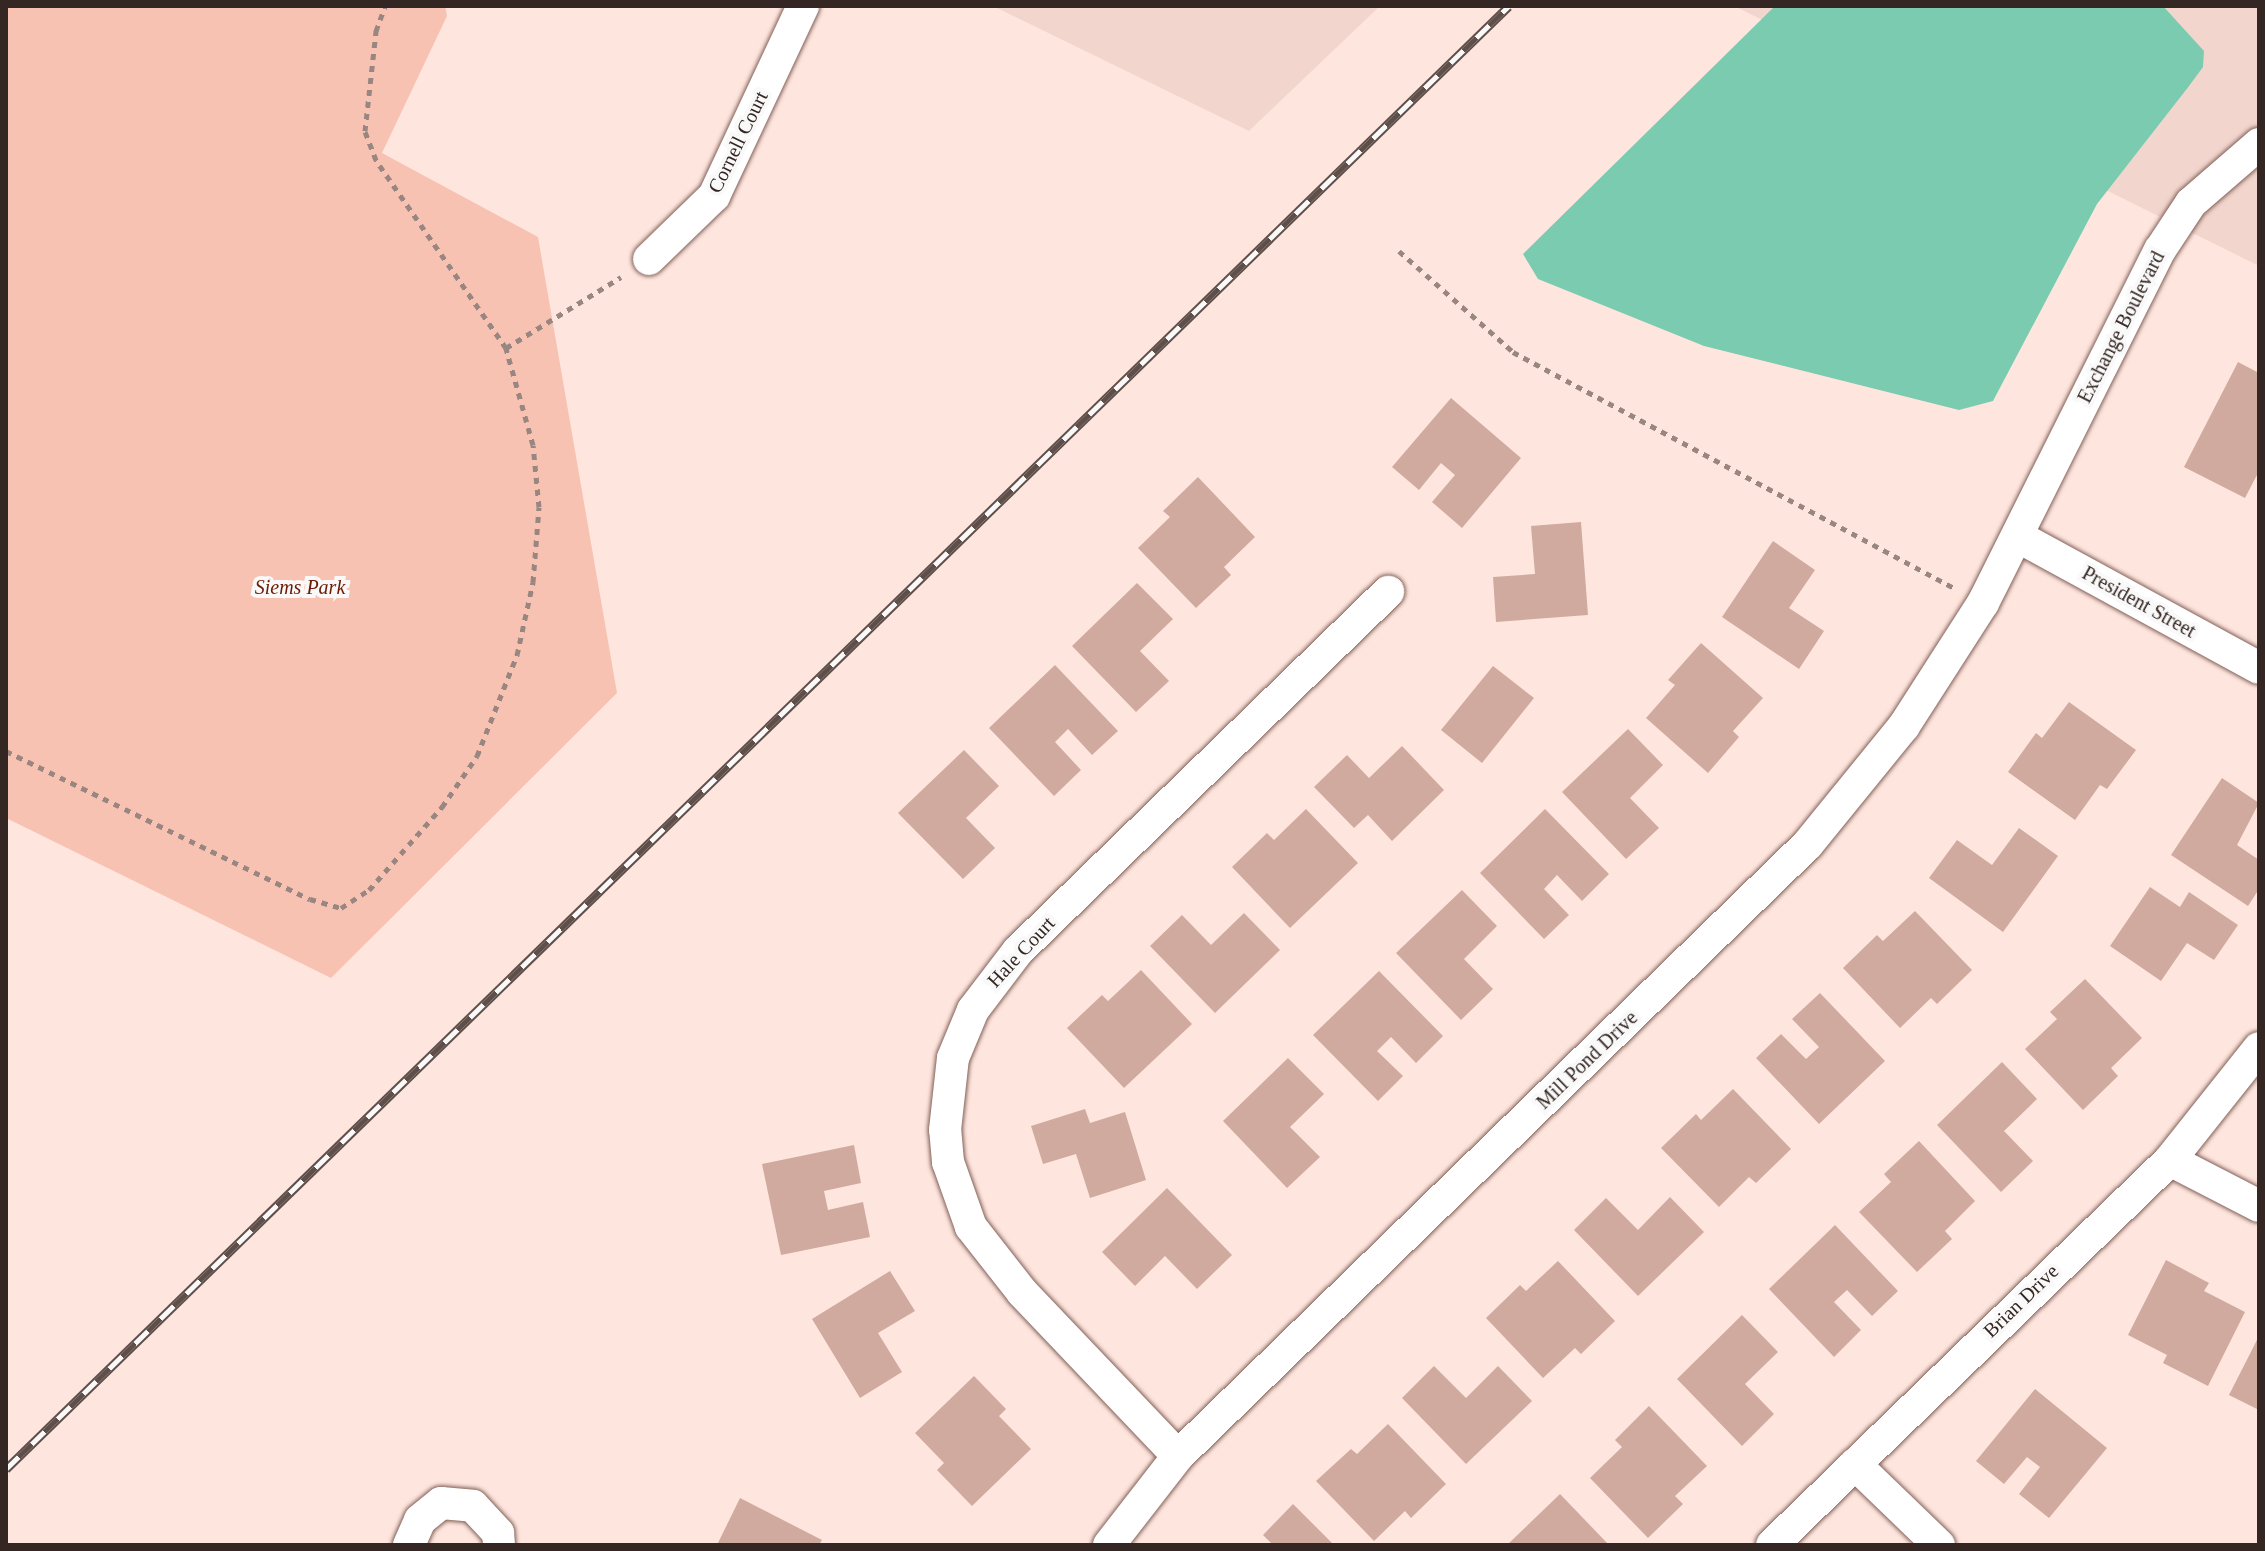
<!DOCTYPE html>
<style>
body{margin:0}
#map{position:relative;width:2265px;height:1551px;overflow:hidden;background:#fee6df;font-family:Georgia,serif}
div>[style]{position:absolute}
.built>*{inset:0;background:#f2d6ce}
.green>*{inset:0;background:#f8c2b2}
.water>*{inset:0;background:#7acbaf}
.building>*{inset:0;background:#d0aa9f}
.path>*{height:5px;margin-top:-2.5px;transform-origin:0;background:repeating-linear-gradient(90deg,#998680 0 6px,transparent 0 12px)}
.roads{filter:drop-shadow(0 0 2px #826057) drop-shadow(0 0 2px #826057)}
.street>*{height:32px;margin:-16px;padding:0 16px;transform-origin:16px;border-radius:16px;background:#fff}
.rail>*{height:9px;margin-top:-4.5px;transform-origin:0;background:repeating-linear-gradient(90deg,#f9f9f9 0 18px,#5f4f4a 0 36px);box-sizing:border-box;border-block:2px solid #5f4f4a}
span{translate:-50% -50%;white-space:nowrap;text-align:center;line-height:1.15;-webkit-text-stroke:8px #f9f9f9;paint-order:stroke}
.street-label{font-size:20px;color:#342622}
.park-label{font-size:20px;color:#6c1a01;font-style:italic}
.frame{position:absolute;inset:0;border:8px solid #342622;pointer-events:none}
</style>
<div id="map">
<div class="built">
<div style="clip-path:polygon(993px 6px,1380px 6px,1249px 131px)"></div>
<div style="clip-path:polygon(1734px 6px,2259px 6px,2259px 266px,2241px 257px)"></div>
</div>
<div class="green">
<div style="clip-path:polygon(6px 6px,445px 6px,447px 16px,382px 153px,538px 237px,617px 693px,331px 978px,6px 818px)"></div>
</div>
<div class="water">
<div style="clip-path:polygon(1775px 6px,2163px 6px,2204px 51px,2203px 67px,2189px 86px,2097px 204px,1993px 401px,1959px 410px,1704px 346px,1538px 279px,1523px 254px)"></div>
</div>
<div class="building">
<div style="clip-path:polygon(2238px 362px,2259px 373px,2259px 471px,2245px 498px,2184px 467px)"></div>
<div style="clip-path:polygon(1451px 398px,1521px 458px,1462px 528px,1432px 502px,1455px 475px,1441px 463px,1419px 490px,1392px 467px)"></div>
<div style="clip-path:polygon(1198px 477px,1255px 537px,1224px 567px,1231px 575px,1196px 608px,1138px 548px,1170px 517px,1163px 511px)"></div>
<div style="clip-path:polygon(1581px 522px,1588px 615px,1496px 622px,1493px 577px,1535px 574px,1531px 526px)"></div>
<div style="clip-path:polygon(1773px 541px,1815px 570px,1789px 608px,1824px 631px,1799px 669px,1722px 617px)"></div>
<div style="clip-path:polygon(1137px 583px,1173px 619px,1140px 651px,1169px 681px,1136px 712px,1072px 646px)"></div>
<div style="clip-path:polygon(1701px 643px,1763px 698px,1733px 731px,1739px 737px,1708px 773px,1646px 718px,1675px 685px,1668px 680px)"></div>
<div style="clip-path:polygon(1055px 665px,1118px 731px,1092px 755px,1068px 729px,1055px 742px,1081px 770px,1054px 796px,989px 728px)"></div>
<div style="clip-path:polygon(1493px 666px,1534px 698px,1482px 763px,1441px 730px)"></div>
<div style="clip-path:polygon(2069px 702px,2136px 750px,2107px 789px,2100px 785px,2075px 820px,2008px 772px,2036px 733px,2042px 738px)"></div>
<div style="clip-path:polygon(1628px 729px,1663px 765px,1630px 798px,1659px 828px,1626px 859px,1562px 792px)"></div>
<div style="clip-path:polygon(1402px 746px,1444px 790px,1392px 841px,1368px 815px,1354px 828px,1314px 787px,1347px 755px,1369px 778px)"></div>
<div style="clip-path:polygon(964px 750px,999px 786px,966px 818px,995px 848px,963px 879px,898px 813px)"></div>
<div style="clip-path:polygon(2222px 778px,2259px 803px,2237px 845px,2259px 860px,2259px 889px,2248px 906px,2171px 855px)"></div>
<div style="clip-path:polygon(1306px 809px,1358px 863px,1290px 928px,1232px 867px,1267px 833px,1274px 840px)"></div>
<div style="clip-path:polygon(1545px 809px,1609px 874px,1582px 901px,1557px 875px,1544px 889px,1569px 915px,1544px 939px,1480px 873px)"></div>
<div style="clip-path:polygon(2019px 828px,2058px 856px,2003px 932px,1929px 878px,1957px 840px,1992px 865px)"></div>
<div style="clip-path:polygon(2150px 887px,2180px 907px,2189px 892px,2238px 925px,2214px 960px,2187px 943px,2161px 981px,2110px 946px)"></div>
<div style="clip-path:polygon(1462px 890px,1497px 926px,1464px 959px,1493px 989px,1461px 1020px,1396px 953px)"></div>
<div style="clip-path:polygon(1915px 911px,1972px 970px,1937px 1004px,1931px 998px,1900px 1028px,1843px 968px,1877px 935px,1883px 941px)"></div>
<div style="clip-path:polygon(1244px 913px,1280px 950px,1215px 1013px,1150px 946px,1182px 915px,1211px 945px)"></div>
<div style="clip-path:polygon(1141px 970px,1192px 1024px,1124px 1088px,1067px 1028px,1102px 995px,1108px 1001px)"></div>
<div style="clip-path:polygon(1379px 971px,1443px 1036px,1416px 1063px,1391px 1037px,1377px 1051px,1403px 1076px,1378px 1101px,1313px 1035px)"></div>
<div style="clip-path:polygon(2085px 979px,2142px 1038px,2111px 1068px,2118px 1076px,2083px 1110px,2025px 1049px,2057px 1019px,2050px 1012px)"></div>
<div style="clip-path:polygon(1820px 993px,1885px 1061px,1819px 1124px,1756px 1058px,1781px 1034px,1806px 1059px,1819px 1047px,1792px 1019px)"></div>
<div style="clip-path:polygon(1288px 1058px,1324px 1094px,1290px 1127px,1320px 1157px,1287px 1188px,1223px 1121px)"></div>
<div style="clip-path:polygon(2002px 1062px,2037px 1099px,2004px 1131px,2033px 1161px,2001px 1192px,1937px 1125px)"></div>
<div style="clip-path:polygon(1733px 1089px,1791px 1149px,1756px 1183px,1749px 1177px,1719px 1207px,1661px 1148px,1696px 1114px,1701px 1120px)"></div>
<div style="clip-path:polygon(1085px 1109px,1090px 1123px,1125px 1112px,1146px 1180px,1090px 1198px,1076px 1154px,1043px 1164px,1031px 1126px)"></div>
<div style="clip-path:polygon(1919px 1141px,1975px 1201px,1945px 1231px,1952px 1239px,1917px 1272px,1859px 1212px,1891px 1182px,1884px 1174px)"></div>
<div style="clip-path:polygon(854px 1145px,861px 1183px,824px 1191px,828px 1210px,863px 1202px,870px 1237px,781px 1255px,762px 1164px)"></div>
<div style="clip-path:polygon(1167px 1188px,1232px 1255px,1197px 1289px,1165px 1256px,1135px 1286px,1102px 1252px)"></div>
<div style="clip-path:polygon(1670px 1197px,1704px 1232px,1638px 1296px,1574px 1230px,1606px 1198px,1638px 1230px)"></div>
<div style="clip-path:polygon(1835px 1225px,1898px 1291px,1872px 1316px,1847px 1290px,1834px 1302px,1861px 1330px,1834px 1357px,1769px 1289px)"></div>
<div style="clip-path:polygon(2166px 1260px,2209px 1283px,2204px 1291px,2245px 1312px,2208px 1386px,2163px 1363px,2167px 1355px,2128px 1335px)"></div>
<div style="clip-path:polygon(1558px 1261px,1615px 1321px,1581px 1354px,1575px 1348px,1543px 1378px,1486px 1318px,1520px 1285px,1526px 1291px)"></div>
<div style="clip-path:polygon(890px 1271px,915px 1311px,878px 1333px,902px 1372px,860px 1398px,812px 1319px)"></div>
<div style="clip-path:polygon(1742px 1315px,1778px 1352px,1745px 1384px,1774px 1414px,1742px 1446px,1677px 1379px)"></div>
<div style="clip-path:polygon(2259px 1336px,2259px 1410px,2229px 1395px)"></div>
<div style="clip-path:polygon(1434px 1366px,1466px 1398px,1498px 1366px,1532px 1401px,1466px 1464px,1402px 1398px)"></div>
<div style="clip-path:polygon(974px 1376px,1006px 1409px,999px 1416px,1031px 1449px,972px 1506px,937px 1470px,944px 1463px,915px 1433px)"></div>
<div style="clip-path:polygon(2035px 1389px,2107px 1448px,2049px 1518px,2019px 1494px,2040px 1467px,2027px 1457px,2004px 1484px,1976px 1461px)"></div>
<div style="clip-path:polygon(1649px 1406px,1707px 1466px,1675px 1496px,1683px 1504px,1648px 1538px,1590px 1478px,1622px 1447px,1615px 1440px)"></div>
<div style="clip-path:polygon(1388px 1424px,1446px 1484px,1411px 1518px,1405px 1511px,1374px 1541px,1316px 1481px,1351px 1449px,1357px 1454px)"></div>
<div style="clip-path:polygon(1560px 1494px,1609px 1545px,1507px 1545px)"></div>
<div style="clip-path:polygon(740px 1498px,822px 1540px,819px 1545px,717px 1545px)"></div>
<div style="clip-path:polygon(1293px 1504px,1334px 1545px,1273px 1545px,1263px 1535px)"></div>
</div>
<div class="path">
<div style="left:1399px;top:251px;width:152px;rotate:41.5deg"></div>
<div style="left:1513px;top:352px;width:500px;rotate:28.15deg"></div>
<div style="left:506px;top:348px;width:135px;rotate:-31.7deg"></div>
<div style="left:6px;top:751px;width:338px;rotate:26deg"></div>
<div style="left:310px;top:899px;width:32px;rotate:16deg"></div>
<div style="left:341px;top:908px;width:33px;rotate:-33deg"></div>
<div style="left:369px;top:890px;width:111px;rotate:-48.7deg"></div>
<div style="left:442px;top:807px;width:62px;rotate:-55.5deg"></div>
<div style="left:477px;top:756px;width:109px;rotate:-68.4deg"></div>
<div style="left:517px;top:655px;width:75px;rotate:-77.6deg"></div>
<div style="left:533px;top:582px;width:75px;rotate:-85.4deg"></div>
<div style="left:539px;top:507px;width:62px;rotate:-95.5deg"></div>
<div style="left:533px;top:445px;width:101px;rotate:-105.6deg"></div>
<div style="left:506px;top:348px;width:229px;rotate:-124.7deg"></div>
<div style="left:376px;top:160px;width:31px;rotate:-111deg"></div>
<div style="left:365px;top:131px;width:101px;rotate:-83.7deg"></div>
<div style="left:376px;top:31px;width:27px;rotate:-70deg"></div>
</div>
<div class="roads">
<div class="street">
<div style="left:649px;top:259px;width:91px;rotate:-44.1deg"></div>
<div style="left:714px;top:196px;width:210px;rotate:-64.9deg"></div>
<div style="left:2019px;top:537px;width:273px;rotate:28.6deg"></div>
<div style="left:2170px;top:1160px;width:100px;rotate:27.3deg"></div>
<div style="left:1178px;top:1456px;width:226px;rotate:-133.6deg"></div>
<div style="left:1022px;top:1292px;width:83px;rotate:-128.1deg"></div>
<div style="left:971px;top:1227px;width:69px;rotate:-109.5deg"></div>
<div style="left:948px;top:1162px;width:32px;rotate:-95deg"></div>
<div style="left:945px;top:1130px;width:72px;rotate:-83.7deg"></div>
<div style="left:953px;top:1058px;width:52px;rotate:-67.4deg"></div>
<div style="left:973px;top:1010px;width:74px;rotate:-52.7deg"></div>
<div style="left:1018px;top:951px;width:516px;rotate:-44.14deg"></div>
<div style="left:1855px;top:1464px;width:117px;rotate:44deg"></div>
<div style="left:409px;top:1545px;width:27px;rotate:-66deg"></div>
<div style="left:420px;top:1520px;width:27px;rotate:-39deg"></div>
<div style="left:441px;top:1503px;width:32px;rotate:5deg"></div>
<div style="left:473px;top:1506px;width:37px;rotate:47deg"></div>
<div style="left:498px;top:1533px;width:12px;rotate:85deg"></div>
<div style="left:1109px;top:1545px;width:113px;rotate:-52.2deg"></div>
<div style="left:1178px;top:1456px;width:878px;rotate:-44.17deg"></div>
<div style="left:1808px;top:844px;width:152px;rotate:-50.9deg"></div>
<div style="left:1904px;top:726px;width:146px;rotate:-57.3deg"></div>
<div style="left:1983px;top:603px;width:395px;rotate:-63.4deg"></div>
<div style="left:2160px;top:250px;width:56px;rotate:-56.6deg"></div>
<div style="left:2191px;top:203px;width:90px;rotate:-40.9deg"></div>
<div style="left:1772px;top:1545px;width:554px;rotate:-44.05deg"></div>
<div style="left:2170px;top:1160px;width:143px;rotate:-51.5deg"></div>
</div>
</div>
<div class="rail">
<div style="left:6px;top:1469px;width:2097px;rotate:-44.23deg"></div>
</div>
<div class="street-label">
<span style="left:738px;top:142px;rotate:-64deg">Cornell Court</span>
<span style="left:2121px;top:327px;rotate:-63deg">Exchange Boulevard</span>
<span style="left:2139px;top:602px;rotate:29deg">President Street</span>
<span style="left:1021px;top:952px;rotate:-47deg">Hale Court</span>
<span style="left:1587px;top:1060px;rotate:-44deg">Mill Pond Drive</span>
<span style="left:2021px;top:1301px;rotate:-44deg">Brian Drive</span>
</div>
<div class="park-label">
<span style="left:300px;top:587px">Siems Park</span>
</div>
<div class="frame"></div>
</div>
